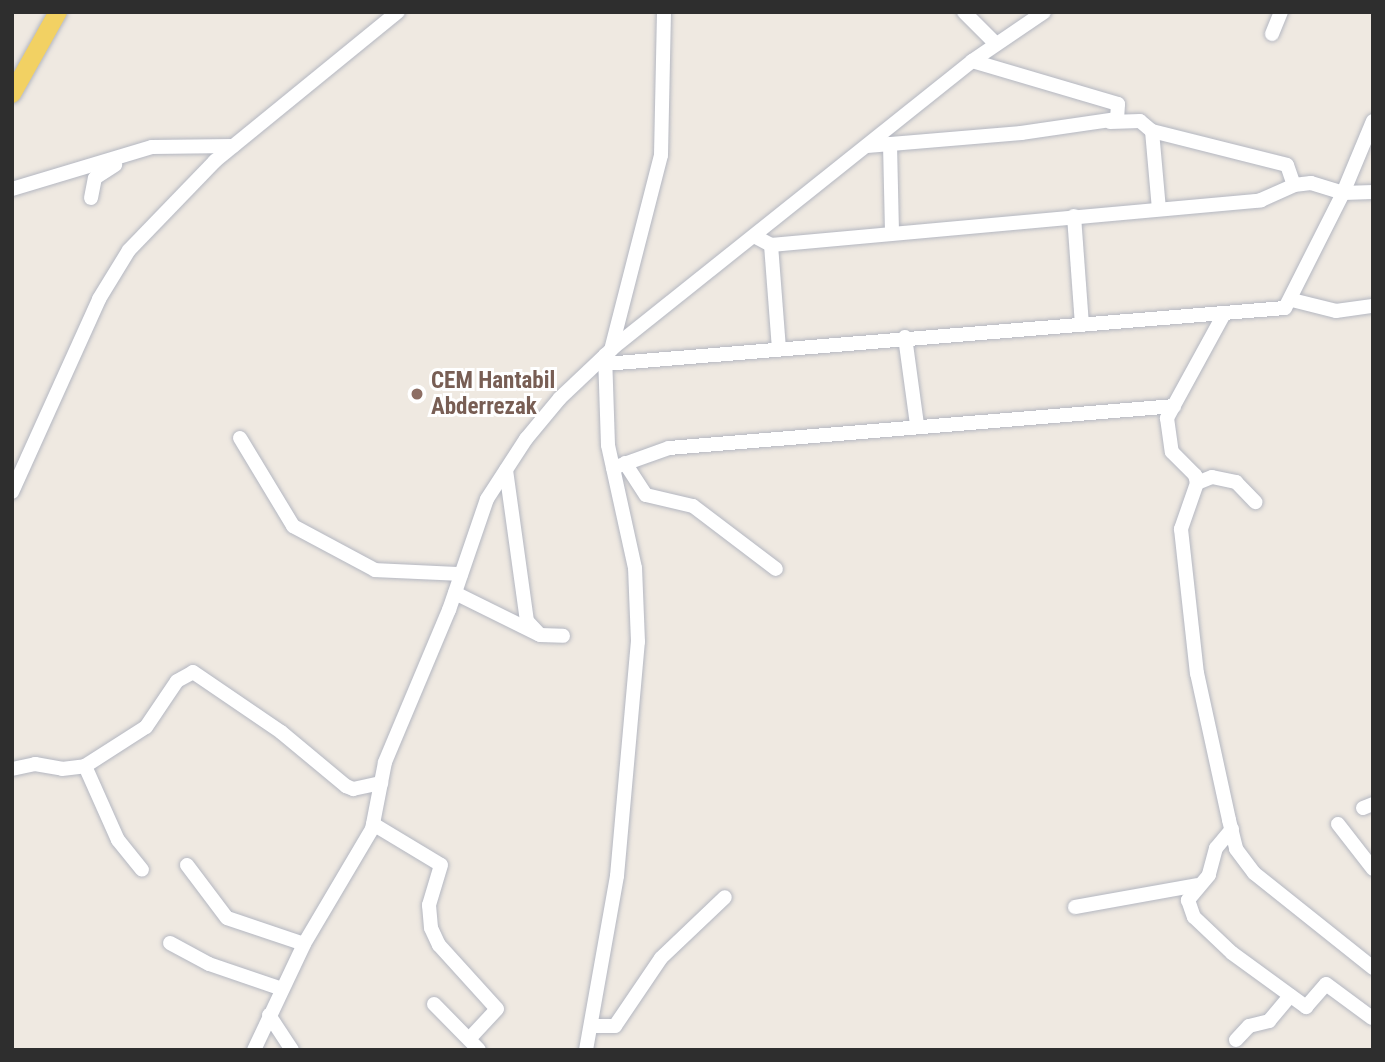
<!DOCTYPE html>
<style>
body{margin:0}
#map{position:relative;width:1385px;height:1062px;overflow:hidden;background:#efe9e1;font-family:"Roboto Condensed",sans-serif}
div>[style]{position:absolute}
.roads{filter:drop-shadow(0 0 2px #b4b7c1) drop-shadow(0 0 2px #b4b7c1)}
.minor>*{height:14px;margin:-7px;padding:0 7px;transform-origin:7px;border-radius:7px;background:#fff}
.major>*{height:18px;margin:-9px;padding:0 9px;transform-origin:9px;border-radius:9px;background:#f2d163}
.dots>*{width:19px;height:19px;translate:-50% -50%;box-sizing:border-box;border:4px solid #fff;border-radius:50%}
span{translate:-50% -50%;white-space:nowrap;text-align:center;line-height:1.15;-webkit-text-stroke:6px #fff;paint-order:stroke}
.education-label{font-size:23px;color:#785e54;font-weight:700}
.left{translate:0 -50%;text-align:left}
.frame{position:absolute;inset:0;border:14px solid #2e2e2e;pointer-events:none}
</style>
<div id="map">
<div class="roads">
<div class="minor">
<div style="left:964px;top:12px;width:45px;rotate:45deg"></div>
<div style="left:1272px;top:34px;width:24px;rotate:-68deg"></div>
<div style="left:1110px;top:122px;width:30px;rotate:-2deg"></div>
<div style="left:1140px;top:121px;width:16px;rotate:40deg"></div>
<div style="left:1152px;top:131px;width:78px;rotate:84.9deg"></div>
<div style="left:1152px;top:131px;width:139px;rotate:14.1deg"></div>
<div style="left:1287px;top:165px;width:21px;rotate:71deg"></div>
<div style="left:890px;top:144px;width:89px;rotate:88.7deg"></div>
<div style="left:867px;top:146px;width:155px;rotate:-4.8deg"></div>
<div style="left:1021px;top:133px;width:97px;rotate:-8.3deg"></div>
<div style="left:1117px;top:119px;width:15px;rotate:-86deg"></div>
<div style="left:1118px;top:104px;width:152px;rotate:-163.6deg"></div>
<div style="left:12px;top:189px;width:146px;rotate:-16.7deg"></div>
<div style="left:152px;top:147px;width:81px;rotate:-0.7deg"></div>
<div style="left:91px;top:198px;width:20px;rotate:-79deg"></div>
<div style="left:95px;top:178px;width:24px;rotate:-33deg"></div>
<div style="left:1074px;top:216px;width:109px;rotate:85.8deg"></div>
<div style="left:756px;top:237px;width:17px;rotate:28deg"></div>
<div style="left:771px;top:245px;width:492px;rotate:-5.2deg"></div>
<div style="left:1261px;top:200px;width:36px;rotate:-24deg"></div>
<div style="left:1294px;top:185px;width:17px;rotate:-7deg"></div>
<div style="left:1311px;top:183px;width:34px;rotate:17deg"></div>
<div style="left:1343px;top:193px;width:30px;rotate:-2deg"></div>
<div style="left:771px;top:245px;width:103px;rotate:85.6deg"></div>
<div style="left:1292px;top:300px;width:45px;rotate:14deg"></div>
<div style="left:1336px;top:311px;width:37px;rotate:-8deg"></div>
<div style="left:1224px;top:314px;width:119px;rotate:118.7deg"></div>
<div style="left:1167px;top:418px;width:34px;rotate:82deg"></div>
<div style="left:1172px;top:452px;width:33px;rotate:45deg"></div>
<div style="left:1195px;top:475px;width:8px;rotate:76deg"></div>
<div style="left:1197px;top:483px;width:49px;rotate:109.2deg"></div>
<div style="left:1181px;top:529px;width:145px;rotate:83.7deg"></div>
<div style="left:1197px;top:673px;width:150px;rotate:77.7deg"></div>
<div style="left:1229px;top:820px;width:30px;rotate:76deg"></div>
<div style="left:1236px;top:849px;width:30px;rotate:53deg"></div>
<div style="left:1254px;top:873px;width:152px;rotate:38.6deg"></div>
<div style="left:905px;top:337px;width:89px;rotate:82.2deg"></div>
<div style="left:611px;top:350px;width:201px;rotate:-75.6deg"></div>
<div style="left:661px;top:155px;width:143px;rotate:-88.8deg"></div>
<div style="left:605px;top:364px;width:682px;rotate:-4.71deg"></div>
<div style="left:1285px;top:308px;width:129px;rotate:-63.2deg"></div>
<div style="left:1343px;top:193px;width:78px;rotate:-67.4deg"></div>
<div style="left:240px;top:438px;width:103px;rotate:58.9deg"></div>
<div style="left:293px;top:526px;width:93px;rotate:28.2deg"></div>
<div style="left:375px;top:570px;width:86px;rotate:2.7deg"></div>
<div style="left:625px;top:463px;width:38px;rotate:57deg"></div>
<div style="left:646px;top:495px;width:48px;rotate:13.2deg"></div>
<div style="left:693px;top:506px;width:104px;rotate:37.2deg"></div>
<div style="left:613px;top:468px;width:59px;rotate:-19.7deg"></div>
<div style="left:669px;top:448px;width:507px;rotate:-4.75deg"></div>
<div style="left:506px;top:470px;width:152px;rotate:82.1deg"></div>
<div style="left:527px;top:621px;width:19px;rotate:47deg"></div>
<div style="left:540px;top:635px;width:23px;rotate:2deg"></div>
<div style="left:1197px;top:483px;width:16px;rotate:-22deg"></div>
<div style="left:1212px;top:477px;width:25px;rotate:12deg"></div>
<div style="left:1236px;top:482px;width:28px;rotate:46deg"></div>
<div style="left:12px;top:492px;width:212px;rotate:-65.7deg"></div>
<div style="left:99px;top:299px;width:57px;rotate:-58.5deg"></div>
<div style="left:129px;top:250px;width:124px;rotate:-46deg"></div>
<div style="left:215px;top:161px;width:236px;rotate:-39.2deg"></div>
<div style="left:455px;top:593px;width:93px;rotate:26.3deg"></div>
<div style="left:85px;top:766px;width:81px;rotate:66deg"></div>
<div style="left:118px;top:840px;width:38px;rotate:51deg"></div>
<div style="left:12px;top:769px;width:24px;rotate:-12deg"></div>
<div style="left:35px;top:764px;width:27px;rotate:10deg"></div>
<div style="left:62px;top:769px;width:23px;rotate:-7deg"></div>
<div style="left:85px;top:766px;width:72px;rotate:-32.6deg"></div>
<div style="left:146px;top:727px;width:55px;rotate:-56deg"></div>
<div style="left:177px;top:681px;width:18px;rotate:-29deg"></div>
<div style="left:193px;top:672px;width:107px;rotate:34.3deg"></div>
<div style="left:281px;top:732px;width:85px;rotate:39.7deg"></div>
<div style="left:346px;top:786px;width:8px;rotate:23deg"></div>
<div style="left:353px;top:789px;width:29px;rotate:-12deg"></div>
<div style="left:1363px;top:808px;width:11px;rotate:-22deg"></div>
<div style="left:373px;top:824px;width:79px;rotate:31.1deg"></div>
<div style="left:441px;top:865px;width:42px;rotate:106.7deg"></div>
<div style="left:429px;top:905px;width:23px;rotate:85deg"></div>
<div style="left:431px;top:928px;width:19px;rotate:65deg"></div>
<div style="left:439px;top:945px;width:86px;rotate:47.8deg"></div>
<div style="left:497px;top:1009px;width:41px;rotate:133deg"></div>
<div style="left:1338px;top:824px;width:57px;rotate:52.1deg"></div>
<div style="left:1232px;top:829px;width:25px;rotate:130deg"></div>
<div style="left:1216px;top:848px;width:28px;rotate:105deg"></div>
<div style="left:1209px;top:875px;width:33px;rotate:130deg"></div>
<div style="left:1188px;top:900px;width:18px;rotate:71deg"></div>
<div style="left:1194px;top:917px;width:52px;rotate:43.5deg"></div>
<div style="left:1232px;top:953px;width:92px;rotate:36.1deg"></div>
<div style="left:1306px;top:1007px;width:30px;rotate:-49deg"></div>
<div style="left:1326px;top:984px;width:57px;rotate:36.5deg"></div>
<div style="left:187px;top:865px;width:66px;rotate:53deg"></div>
<div style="left:227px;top:918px;width:81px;rotate:18.7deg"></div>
<div style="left:1075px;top:907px;width:124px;rotate:-10.2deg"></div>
<div style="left:170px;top:943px;width:44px;rotate:28.3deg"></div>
<div style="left:209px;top:964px;width:77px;rotate:18.9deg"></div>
<div style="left:434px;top:1004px;width:64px;rotate:45.6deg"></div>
<div style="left:269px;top:1015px;width:42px;rotate:56.7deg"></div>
<div style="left:591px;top:1026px;width:24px"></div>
<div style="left:615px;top:1026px;width:82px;rotate:-55.9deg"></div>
<div style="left:661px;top:958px;width:88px;rotate:-43.6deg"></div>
<div style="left:1236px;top:1040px;width:19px;rotate:-47deg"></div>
<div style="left:1249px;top:1026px;width:21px;rotate:-14deg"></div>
<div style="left:1269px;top:1021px;width:33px;rotate:-50deg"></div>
<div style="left:254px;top:1050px;width:117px;rotate:-64.7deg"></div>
<div style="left:304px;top:944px;width:134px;rotate:-59.4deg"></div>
<div style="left:372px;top:829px;width:68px;rotate:-79deg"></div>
<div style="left:385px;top:762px;width:165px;rotate:-67.2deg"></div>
<div style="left:449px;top:610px;width:117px;rotate:-71.1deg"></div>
<div style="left:487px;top:499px;width:72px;rotate:-57deg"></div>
<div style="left:526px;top:439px;width:53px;rotate:-50.3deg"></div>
<div style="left:560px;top:398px;width:74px;rotate:-43.4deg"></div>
<div style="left:614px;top:347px;width:458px;rotate:-38.6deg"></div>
<div style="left:972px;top:61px;width:87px;rotate:-34.2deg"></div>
<div style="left:586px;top:1050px;width:177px;rotate:-79.9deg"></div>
<div style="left:617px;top:876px;width:235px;rotate:-84.9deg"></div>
<div style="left:638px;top:642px;width:74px;rotate:-92.3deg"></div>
<div style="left:635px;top:568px;width:126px;rotate:-102.4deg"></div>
<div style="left:608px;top:445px;width:90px;rotate:-91.9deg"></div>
</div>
<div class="major">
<div style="left:12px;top:94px;width:94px;rotate:-60.7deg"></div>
</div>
</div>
<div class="dots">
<div style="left:417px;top:394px;background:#8d6e63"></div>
</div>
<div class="education-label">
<span class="left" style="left:431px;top:394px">CEM Hantabil<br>Abderrezak</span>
</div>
<div class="frame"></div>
</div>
